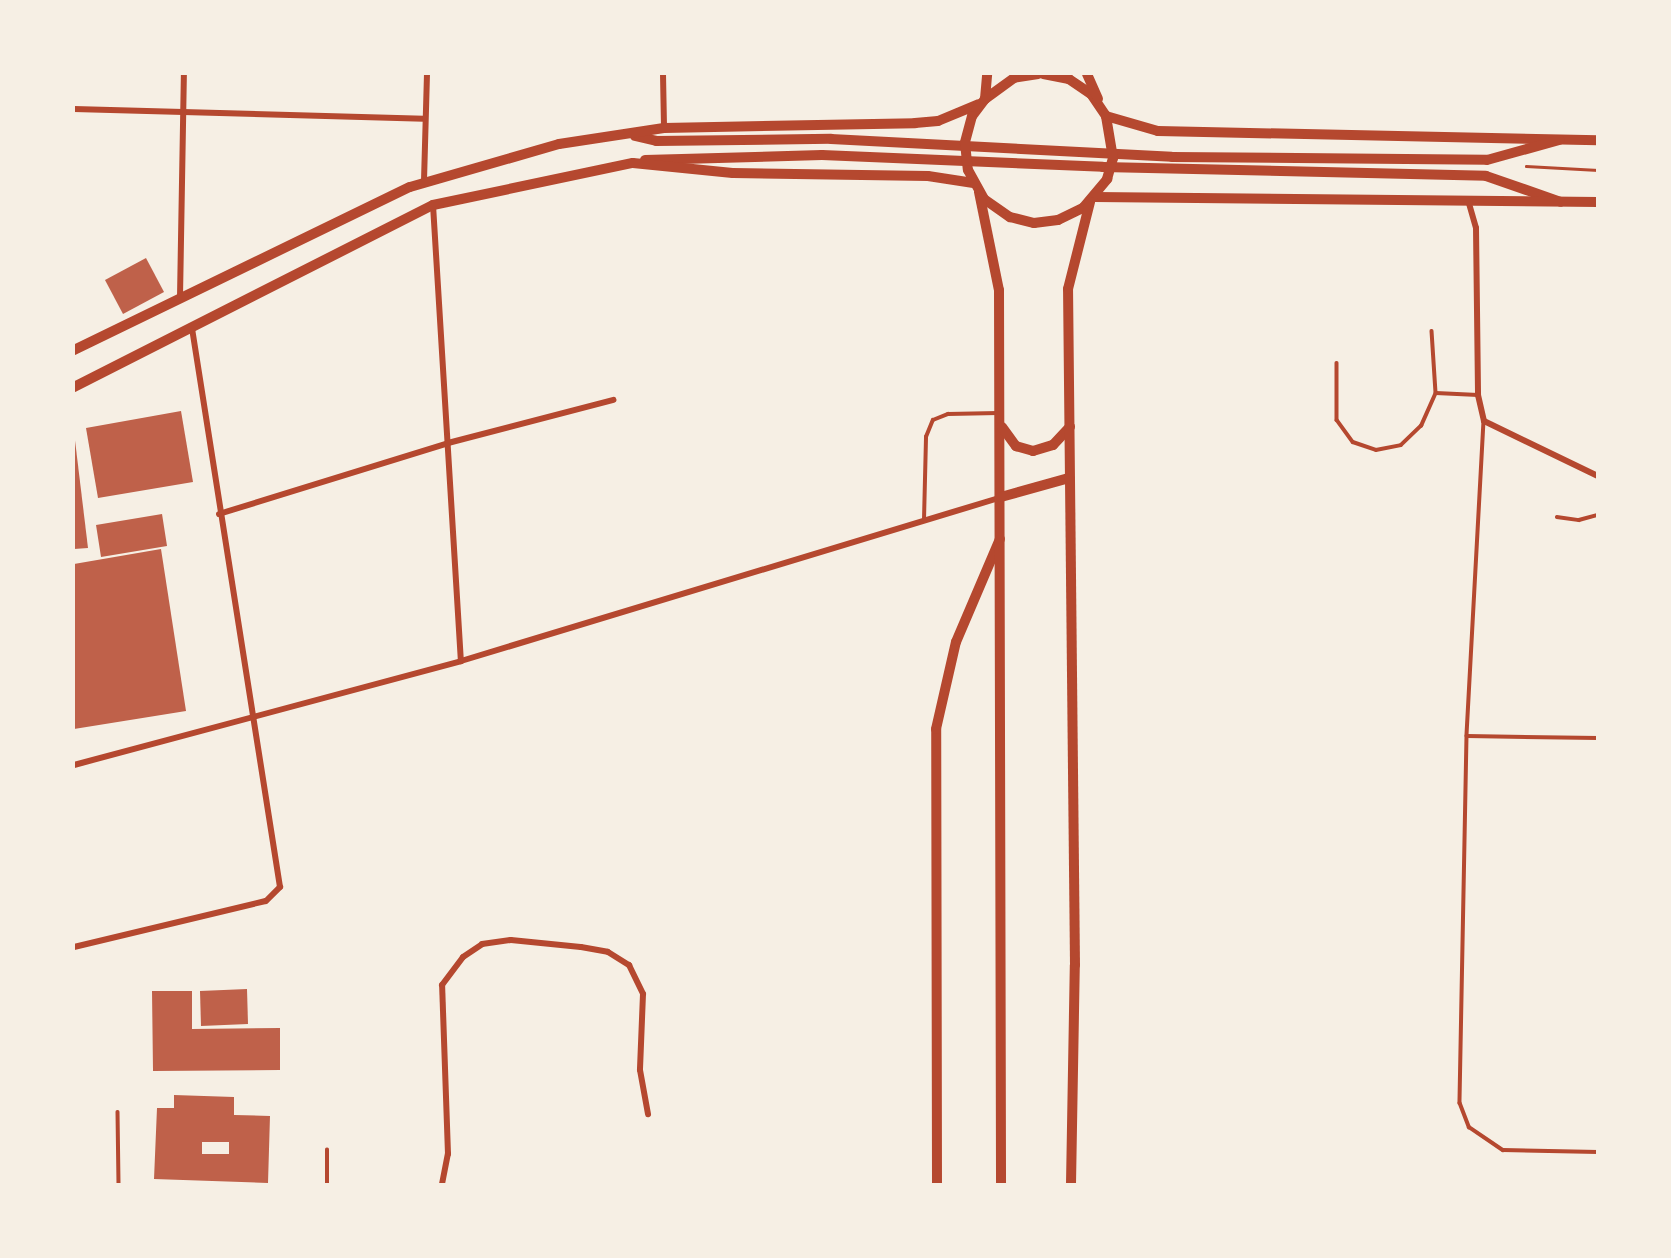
<!DOCTYPE html>
<style>
body{margin:0}
#map{position:relative;width:1671px;height:1258px;overflow:hidden;background:#f6efe4;font-family:Cabin,sans-serif}
div>[style]{position:absolute}
.building>*{inset:0;background:#bf614a}
.path>*{height:2.5px;margin:-1.25px;padding:0 1.25px;transform-origin:1.25px;border-radius:1.25px;background:#b5482f}
.service>*{height:3.5px;margin:-1.75px;padding:0 1.75px;transform-origin:1.75px;border-radius:1.75px;background:#b5482f}
.minor>*{height:6px;margin:-3px;padding:0 3px;transform-origin:3px;border-radius:3px;background:#b5482f}
.primary>*{height:10px;margin:-5px;padding:0 5px;transform-origin:5px;border-radius:5px;background:#b5482f}
.trunk>*{height:10px;margin:-5px;padding:0 5px;transform-origin:5px;border-radius:5px;background:#b5482f}
span{translate:-50% -50%;white-space:nowrap;text-align:center;line-height:1.15;-webkit-text-stroke:5px #f6efe4;paint-order:stroke}
.frame{position:absolute;inset:0;border:75px solid #f6efe4;pointer-events:none}
</style>
<div id="map">
<div class="building">
<div style="clip-path:polygon(146px 258px,164px 292px,123px 314px,105px 280px)"></div>
<div style="clip-path:polygon(181px 411px,193px 482px,98px 498px,86px 428px)"></div>
<div style="clip-path:polygon(74px 432px,88px 548px,74px 549px)"></div>
<div style="clip-path:polygon(162px 514px,167px 546px,101px 557px,96px 525px)"></div>
<div style="clip-path:polygon(161px 549px,186px 711px,74px 729px,74px 564px)"></div>
<div style="clip-path:polygon(247px 989px,248px 1024px,201px 1026px,200px 991px)"></div>
<div style="clip-path:polygon(152px 991px,192px 991px,192px 1029px,280px 1028px,280px 1070px,153px 1071px)"></div>
<div style="clip-path:polygon(evenodd,174px 1095px,234px 1097px,234px 1115px,270px 1116px,268px 1183px,154px 1179px,157px 1108px,174px 1108px,174px 1095px,202px 1142px,229px 1142px,229px 1154px,202px 1154px,202px 1142px)"></div>
</div>
<div class="path">
<div style="left:1526px;top:166px;width:72px;rotate:3.2deg"></div>
</div>
<div class="service">
<div style="left:1432px;top:331px;width:62px;rotate:86.3deg"></div>
<div style="left:1337px;top:363px;width:57px;rotate:90deg"></div>
<div style="left:1337px;top:420px;width:27px;rotate:54deg"></div>
<div style="left:1353px;top:442px;width:24px;rotate:19deg"></div>
<div style="left:1376px;top:450px;width:25px;rotate:-11deg"></div>
<div style="left:1401px;top:445px;width:28px;rotate:-44deg"></div>
<div style="left:1421px;top:426px;width:36px;rotate:-66deg"></div>
<div style="left:1436px;top:393px;width:42px;rotate:2.7deg"></div>
<div style="left:1484px;top:421px;width:315px;rotate:93.1deg"></div>
<div style="left:1467px;top:736px;width:367px;rotate:91.1deg"></div>
<div style="left:1460px;top:1103px;width:26px;rotate:69deg"></div>
<div style="left:1469px;top:1127px;width:41px;rotate:34.1deg"></div>
<div style="left:1503px;top:1150px;width:95px;rotate:1.2deg"></div>
<div style="left:1557px;top:517px;width:22px;rotate:8deg"></div>
<div style="left:1579px;top:520px;width:20px;rotate:-15deg"></div>
<div style="left:924px;top:520px;width:83px;rotate:-88.6deg"></div>
<div style="left:926px;top:437px;width:18px;rotate:-68deg"></div>
<div style="left:933px;top:420px;width:16px;rotate:-22deg"></div>
<div style="left:948px;top:414px;width:50px;rotate:-1.1deg"></div>
<div style="left:1467px;top:736px;width:131px;rotate:0.9deg"></div>
<div style="left:118px;top:1112px;width:72px;rotate:89.2deg"></div>
<div style="left:327px;top:1184px;width:34px;rotate:-90deg"></div>
</div>
<div class="minor">
<div style="left:663px;top:74px;width:54px;rotate:88.9deg"></div>
<div style="left:74px;top:109px;width:350px;rotate:1.6deg"></div>
<div style="left:424px;top:181px;width:107px;rotate:-88.4deg"></div>
<div style="left:1468px;top:200px;width:29px;rotate:74deg"></div>
<div style="left:1476px;top:228px;width:167px;rotate:89.3deg"></div>
<div style="left:1478px;top:395px;width:27px;rotate:77deg"></div>
<div style="left:1484px;top:421px;width:127px;rotate:25.8deg"></div>
<div style="left:433px;top:205px;width:457px;rotate:86.5deg"></div>
<div style="left:180px;top:297px;width:223px;rotate:-89deg"></div>
<div style="left:219px;top:514px;width:240px;rotate:-17.2deg"></div>
<div style="left:448px;top:443px;width:171px;rotate:-14.6deg"></div>
<div style="left:74px;top:765px;width:401px;rotate:-15deg"></div>
<div style="left:461px;top:661px;width:562px;rotate:-16.86deg"></div>
<div style="left:74px;top:947px;width:197px;rotate:-13.5deg"></div>
<div style="left:266px;top:901px;width:20px;rotate:-45deg"></div>
<div style="left:280px;top:887px;width:566px;rotate:-98.95deg"></div>
<div style="left:442px;top:1184px;width:31px;rotate:-79deg"></div>
<div style="left:448px;top:1154px;width:169px;rotate:-92deg"></div>
<div style="left:442px;top:985px;width:35px;rotate:-53deg"></div>
<div style="left:463px;top:957px;width:23px;rotate:-34deg"></div>
<div style="left:482px;top:944px;width:29px;rotate:-8deg"></div>
<div style="left:511px;top:940px;width:70px;rotate:5.7deg"></div>
<div style="left:581px;top:947px;width:27px;rotate:10deg"></div>
<div style="left:608px;top:952px;width:25px;rotate:32deg"></div>
<div style="left:629px;top:965px;width:32px;rotate:64deg"></div>
<div style="left:643px;top:994px;width:76px;rotate:92.3deg"></div>
<div style="left:640px;top:1070px;width:45px;rotate:79.7deg"></div>
</div>
<div class="primary">
<div style="left:1106px;top:116px;width:54px;rotate:16.1deg"></div>
<div style="left:1158px;top:131px;width:440px;rotate:1.2deg"></div>
<div style="left:635px;top:136px;width:22px;rotate:13deg"></div>
<div style="left:656px;top:141px;width:175px;rotate:-0.7deg"></div>
<div style="left:831px;top:139px;width:341px;rotate:3deg"></div>
<div style="left:1172px;top:157px;width:315px;rotate:0.5deg"></div>
<div style="left:1487px;top:160px;width:75px;rotate:-15.5deg"></div>
<div style="left:645px;top:160px;width:177px;rotate:-1.6deg"></div>
<div style="left:822px;top:155px;width:281px;rotate:2.4deg"></div>
<div style="left:1103px;top:167px;width:383px;rotate:1.3deg"></div>
<div style="left:1486px;top:176px;width:79px;rotate:19.1deg"></div>
<div style="left:1095px;top:197px;width:503px;rotate:0.57deg"></div>
<div style="left:74px;top:350px;width:373px;rotate:-25.9deg"></div>
<div style="left:410px;top:187px;width:155px;rotate:-16.1deg"></div>
<div style="left:559px;top:144px;width:106px;rotate:-8.7deg"></div>
<div style="left:664px;top:128px;width:251px;rotate:-1.1deg"></div>
<div style="left:915px;top:123px;width:23px;rotate:-5deg"></div>
<div style="left:938px;top:121px;width:44px;rotate:-22.5deg"></div>
<div style="left:74px;top:387px;width:402px;rotate:-26.9deg"></div>
<div style="left:433px;top:205px;width:204px;rotate:-11.9deg"></div>
<div style="left:633px;top:163px;width:100px;rotate:5.7deg"></div>
<div style="left:733px;top:173px;width:195px;rotate:0.9deg"></div>
<div style="left:928px;top:176px;width:46px;rotate:8.8deg"></div>
<div style="left:937px;top:1184px;width:455px;rotate:-90.1deg"></div>
<div style="left:936px;top:729px;width:89px;rotate:-77.1deg"></div>
<div style="left:956px;top:642px;width:112px;rotate:-66.9deg"></div>
</div>
<div class="trunk">
<div style="left:1038px;top:74px;width:24px;rotate:171deg"></div>
<div style="left:1014px;top:78px;width:36px;rotate:144deg"></div>
<div style="left:985px;top:99px;width:21px;rotate:127deg"></div>
<div style="left:972px;top:116px;width:28px;rotate:105deg"></div>
<div style="left:965px;top:143px;width:27px;rotate:84deg"></div>
<div style="left:968px;top:170px;width:33px;rotate:61deg"></div>
<div style="left:984px;top:199px;width:32px;rotate:35deg"></div>
<div style="left:1010px;top:217px;width:25px;rotate:14deg"></div>
<div style="left:1034px;top:223px;width:24px;rotate:-7deg"></div>
<div style="left:1058px;top:220px;width:28px;rotate:-26deg"></div>
<div style="left:1083px;top:208px;width:38px;rotate:-50deg"></div>
<div style="left:1107px;top:179px;width:22px;rotate:-74deg"></div>
<div style="left:1113px;top:158px;width:43px;rotate:-99.5deg"></div>
<div style="left:1106px;top:116px;width:27px;rotate:-124deg"></div>
<div style="left:1091px;top:94px;width:27px;rotate:-146deg"></div>
<div style="left:1069px;top:79px;width:26px;rotate:-169deg"></div>
<div style="left:1087px;top:74px;width:27px;rotate:66deg"></div>
<div style="left:985px;top:99px;width:25px;rotate:-85deg"></div>
<div style="left:979px;top:192px;width:100px;rotate:78.5deg"></div>
<div style="left:999px;top:290px;width:894px;rotate:89.87deg"></div>
<div style="left:1002px;top:427px;width:24px;rotate:54deg"></div>
<div style="left:1016px;top:446px;width:18px;rotate:16deg"></div>
<div style="left:1033px;top:451px;width:21px;rotate:-17deg"></div>
<div style="left:1053px;top:445px;width:25px;rotate:-47deg"></div>
<div style="left:1001px;top:497px;width:71px;rotate:-15.6deg"></div>
<div style="left:1071px;top:1184px;width:219px;rotate:-89deg"></div>
<div style="left:1075px;top:965px;width:676px;rotate:-90.59deg"></div>
<div style="left:1068px;top:289px;width:90px;rotate:-75.8deg"></div>
</div>
<div class="frame"></div>
</div>
